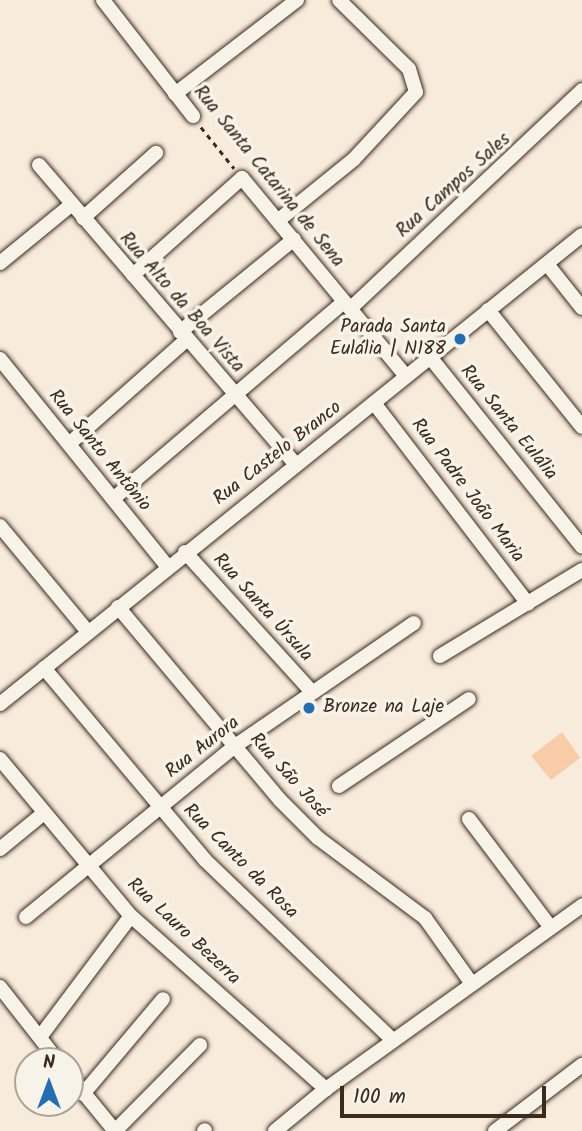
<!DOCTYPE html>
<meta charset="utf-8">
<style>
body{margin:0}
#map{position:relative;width:582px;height:1131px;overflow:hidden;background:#f7ebdb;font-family:Kalam,sans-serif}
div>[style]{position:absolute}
.building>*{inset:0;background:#f9cca8}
.path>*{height:2.5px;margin-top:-1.25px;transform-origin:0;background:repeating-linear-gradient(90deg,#3b2a1e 0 5px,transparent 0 10px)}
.roads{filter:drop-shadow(0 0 2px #3b2a1e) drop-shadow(0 0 2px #3b2a1e)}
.minor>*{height:14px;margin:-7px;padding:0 7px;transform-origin:7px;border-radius:7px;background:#f7f3e8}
.dots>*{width:19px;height:19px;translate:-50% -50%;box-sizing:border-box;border:4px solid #f7f3e8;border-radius:50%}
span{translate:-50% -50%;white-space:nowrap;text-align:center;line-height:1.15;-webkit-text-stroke:7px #f7f3e8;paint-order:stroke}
.street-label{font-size:19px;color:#3b2a1e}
.poi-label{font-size:19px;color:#3b2a1e}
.right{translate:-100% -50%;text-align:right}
.left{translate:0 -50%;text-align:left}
.north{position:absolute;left:14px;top:1047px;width:70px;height:70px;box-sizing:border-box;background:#f7f3e8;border:2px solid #aca397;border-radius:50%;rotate:0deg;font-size:19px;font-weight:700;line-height:28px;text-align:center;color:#3b2a1e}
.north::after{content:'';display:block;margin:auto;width:24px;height:32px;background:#1f6fb2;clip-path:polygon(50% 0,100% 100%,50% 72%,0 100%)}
.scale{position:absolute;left:340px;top:1086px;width:206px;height:32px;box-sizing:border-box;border:4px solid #3b2a1e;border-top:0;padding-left:9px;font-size:21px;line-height:24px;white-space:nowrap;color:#3b2a1e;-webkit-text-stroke:5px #f7f3e8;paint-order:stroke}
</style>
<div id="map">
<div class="building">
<div style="clip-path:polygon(562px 732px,580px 758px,551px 780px,531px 756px)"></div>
</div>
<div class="path">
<div style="left:201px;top:127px;width:53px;rotate:51.2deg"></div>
</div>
<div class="roads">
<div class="minor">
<div style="left:103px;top:0;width:147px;rotate:52.2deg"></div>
<div style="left:175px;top:94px;width:154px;rotate:-37.6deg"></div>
<div style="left:39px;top:165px;width:395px;rotate:49.4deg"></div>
<div style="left:83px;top:218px;width:98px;rotate:-41.7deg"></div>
<div style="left:280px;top:219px;width:95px;rotate:-39deg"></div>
<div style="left:354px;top:159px;width:91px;rotate:-47.2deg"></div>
<div style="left:416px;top:92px;width:24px;rotate:-107deg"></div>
<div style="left:409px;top:69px;width:98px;rotate:-135.4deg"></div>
<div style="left:0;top:263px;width:93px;rotate:-39.3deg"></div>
<div style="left:547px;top:264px;width:56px;rotate:51.5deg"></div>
<div style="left:133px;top:275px;width:146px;rotate:-41.7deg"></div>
<div style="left:242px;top:178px;width:257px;rotate:50.4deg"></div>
<div style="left:351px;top:308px;width:318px;rotate:-43.3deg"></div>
<div style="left:488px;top:310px;width:150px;rotate:51.2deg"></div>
<div style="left:180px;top:332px;width:147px;rotate:-39.2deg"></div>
<div style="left:430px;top:357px;width:243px;rotate:51.3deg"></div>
<div style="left:0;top:359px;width:266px;rotate:51.1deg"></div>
<div style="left:374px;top:403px;width:253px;rotate:52.5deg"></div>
<div style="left:69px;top:444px;width:157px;rotate:-41.6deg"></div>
<div style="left:113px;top:499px;width:304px;rotate:-40.5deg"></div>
<div style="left:0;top:526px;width:138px;rotate:50.3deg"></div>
<div style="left:185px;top:552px;width:188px;rotate:47.8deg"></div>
<div style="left:118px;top:607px;width:252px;rotate:50deg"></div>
<div style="left:280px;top:800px;width:54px;rotate:45deg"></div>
<div style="left:318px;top:838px;width:134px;rotate:36.8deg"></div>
<div style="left:425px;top:918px;width:81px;rotate:54.5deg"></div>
<div style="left:440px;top:656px;width:166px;rotate:-31.2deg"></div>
<div style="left:44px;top:668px;width:251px;rotate:50deg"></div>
<div style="left:205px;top:860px;width:260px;rotate:43.8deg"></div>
<div style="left:0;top:704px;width:747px;rotate:-38.86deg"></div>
<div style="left:0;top:759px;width:204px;rotate:50.2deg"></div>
<div style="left:131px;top:916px;width:261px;rotate:41.6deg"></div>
<div style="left:339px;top:786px;width:156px;rotate:-33.8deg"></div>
<div style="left:469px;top:819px;width:136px;rotate:53deg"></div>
<div style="left:0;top:849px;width:57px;rotate:-39.3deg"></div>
<div style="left:26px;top:917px;width:270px;rotate:-39.3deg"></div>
<div style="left:235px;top:746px;width:217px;rotate:-34.5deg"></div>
<div style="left:0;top:987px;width:94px;rotate:51.9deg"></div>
<div style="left:40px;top:1037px;width:151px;rotate:-53.1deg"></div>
<div style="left:70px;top:1076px;width:71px;rotate:50.7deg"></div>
<div style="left:83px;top:1094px;width:124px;rotate:-49.9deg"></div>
<div style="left:115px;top:1131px;width:121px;rotate:-45.3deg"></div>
<div style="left:204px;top:1131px;width:1px;rotate:-45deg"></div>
<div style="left:275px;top:1131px;width:66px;rotate:-39.5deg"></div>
<div style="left:326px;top:1089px;width:315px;rotate:-35.6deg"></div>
<div style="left:495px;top:1131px;width:109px;rotate:-37.2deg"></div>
</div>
</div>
<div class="dots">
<div style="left:460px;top:339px;background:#1f6fb2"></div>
<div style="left:309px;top:708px;background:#1f6fb2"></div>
</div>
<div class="street-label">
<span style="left:268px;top:177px;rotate:51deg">Rua Santa Catarina de Sena</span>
<span style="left:454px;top:186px;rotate:-42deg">Rua Campos Sales</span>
<span style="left:181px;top:303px;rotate:49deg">Rua Alto da Boa Vista</span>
<span style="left:508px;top:423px;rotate:51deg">Rua Santa Eulália</span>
<span style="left:99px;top:451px;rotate:51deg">Rua Santo Antônio</span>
<span style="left:278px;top:454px;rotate:-38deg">Rua Castelo Branco</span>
<span style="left:467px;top:491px;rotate:53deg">Rua Padre João Maria</span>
<span style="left:262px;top:608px;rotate:48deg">Rua Santa Úrsula</span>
<span style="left:203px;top:748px;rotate:-38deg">Rua Aurora</span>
<span style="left:288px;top:776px;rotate:48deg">Rua São José</span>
<span style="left:240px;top:862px;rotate:45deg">Rua Canto da Rosa</span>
<span style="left:183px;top:932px;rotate:43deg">Rua Lauro Bezerra</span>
</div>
<div class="poi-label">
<span class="right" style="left:446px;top:339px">Parada Santa<br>Eulália | N188</span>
<span class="left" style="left:323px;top:708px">Bronze na Laje</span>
</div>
<div class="north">N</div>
<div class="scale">100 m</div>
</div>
